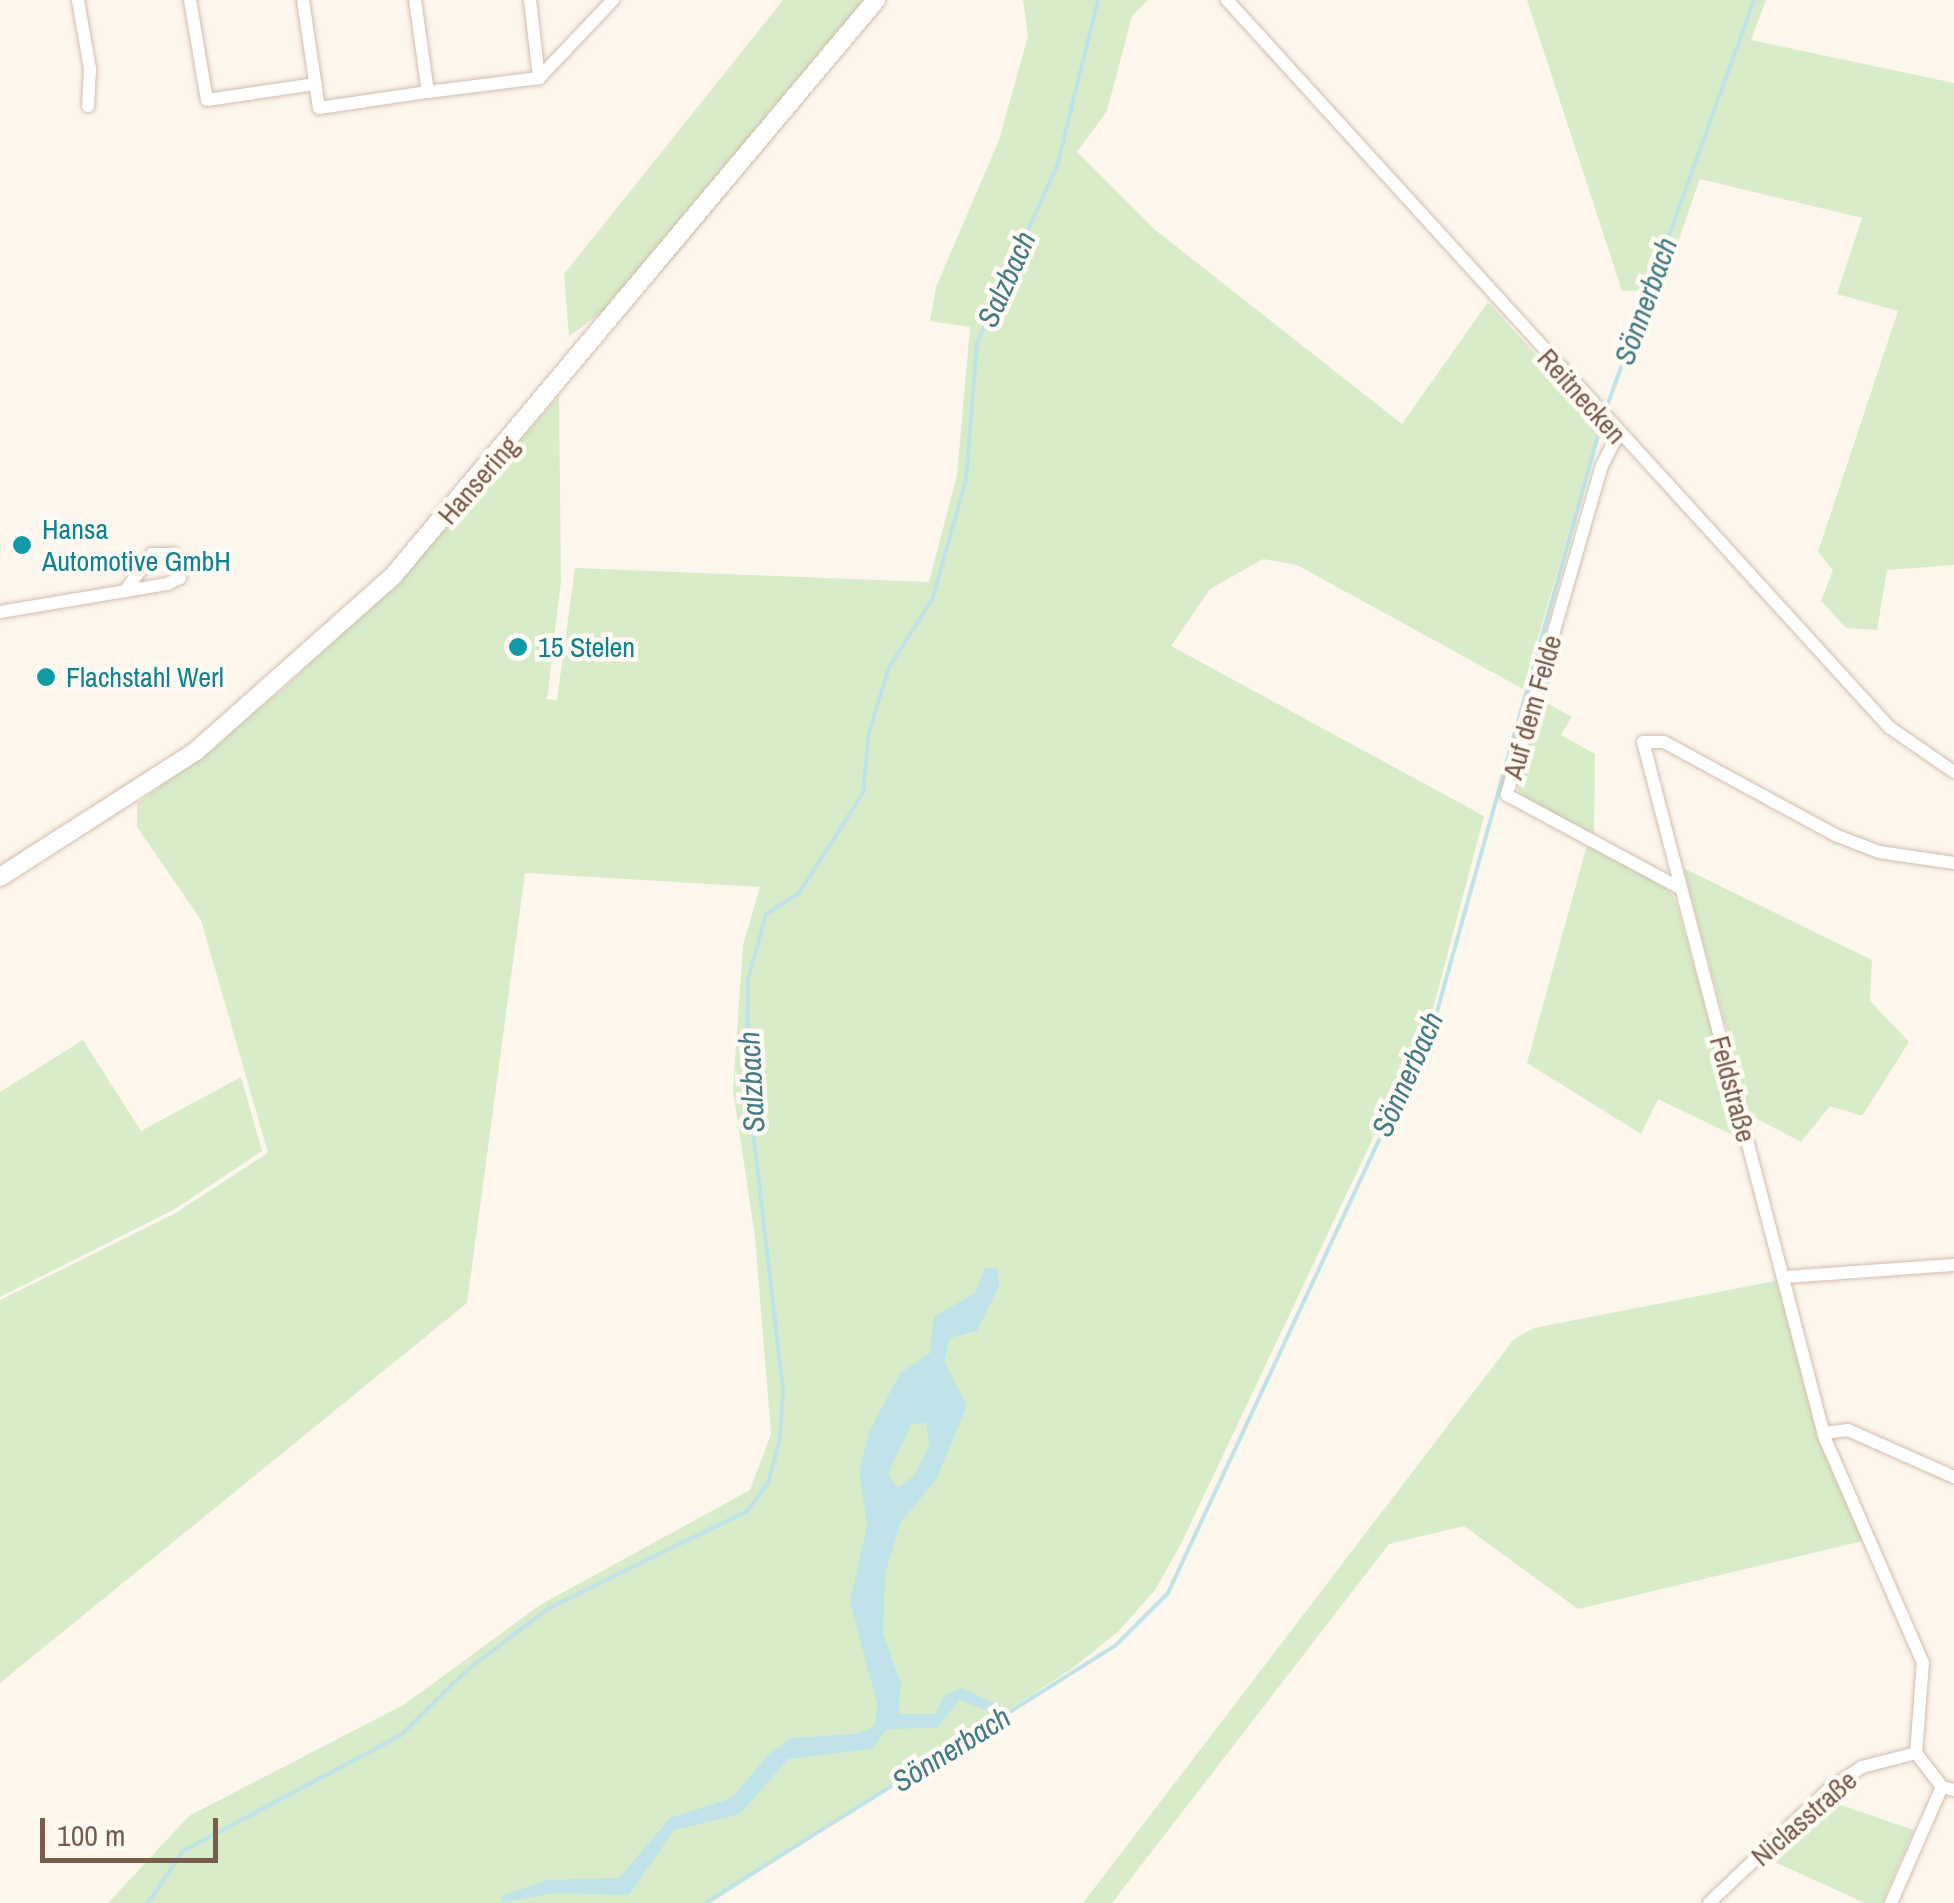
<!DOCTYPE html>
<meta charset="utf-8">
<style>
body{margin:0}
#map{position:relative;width:1954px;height:1903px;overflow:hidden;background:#fdf6ec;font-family:"Archivo Narrow",sans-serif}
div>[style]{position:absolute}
.green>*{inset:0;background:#d8ecc9}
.water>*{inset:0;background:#bfe3e8}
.stream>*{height:4px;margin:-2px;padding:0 2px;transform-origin:2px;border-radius:2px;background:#bfe3e8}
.roads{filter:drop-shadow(0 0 2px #d1beb0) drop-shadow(0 0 2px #d1beb0)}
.street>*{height:12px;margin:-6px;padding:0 6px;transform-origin:6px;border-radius:6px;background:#fff}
.secondary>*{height:18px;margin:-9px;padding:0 9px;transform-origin:9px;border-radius:9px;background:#fff}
.dots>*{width:28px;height:28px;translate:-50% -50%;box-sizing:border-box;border:5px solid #fffaf3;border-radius:50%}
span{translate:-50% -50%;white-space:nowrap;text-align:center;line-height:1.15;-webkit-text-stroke:9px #fffaf3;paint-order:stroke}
.street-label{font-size:28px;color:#7a5c4d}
.culture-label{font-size:28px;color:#0d838f}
.left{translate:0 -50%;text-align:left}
.water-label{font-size:30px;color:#437c86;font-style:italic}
.scale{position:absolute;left:40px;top:1818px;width:178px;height:45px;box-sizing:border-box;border:5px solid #7a5c4d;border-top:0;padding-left:12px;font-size:30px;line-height:35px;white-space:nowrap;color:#7a5c4d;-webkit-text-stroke:8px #fffaf3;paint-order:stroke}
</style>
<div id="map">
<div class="green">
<div style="clip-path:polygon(783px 0,887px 0,668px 265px,569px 336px,564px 274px)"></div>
<div style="clip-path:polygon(1023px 0,1148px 0,1132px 16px,1107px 111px,1077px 152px,1154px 229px,1402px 424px,1488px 302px,1600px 426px,1523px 689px,1297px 565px,1263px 559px,1210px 589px,1171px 646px,1484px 816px,1432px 1013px,1181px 1544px,1155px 1590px,1118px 1632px,1070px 1670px,711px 1903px,108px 1903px,189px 1816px,405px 1704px,540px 1605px,750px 1490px,771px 1434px,755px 1237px,733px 1090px,743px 945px,760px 887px,525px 873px,467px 1303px,0 1683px,0 1300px,174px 1214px,268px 1153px,201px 920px,137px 827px,137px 804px,283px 689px,399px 579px,559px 396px,561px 581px,547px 699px,557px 700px,575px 568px,929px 582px,957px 475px,970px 327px,930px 321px,936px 287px,999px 140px,1028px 36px)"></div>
<div style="clip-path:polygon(1527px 0,1766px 0,1751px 40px,1954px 83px,1954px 565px,1887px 570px,1877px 630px,1846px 628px,1821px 601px,1833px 570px,1818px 552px,1898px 311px,1837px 294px,1862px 218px,1700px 179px,1672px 259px,1645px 290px,1622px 291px)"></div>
<div style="clip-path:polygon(1541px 700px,1572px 717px,1561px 735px,1595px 754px,1594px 836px,1522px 799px,1516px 783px)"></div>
<div style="clip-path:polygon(1587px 845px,1666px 885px,1676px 902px,1743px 1140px,1658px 1099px,1641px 1134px,1527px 1063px)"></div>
<div style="clip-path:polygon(1683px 868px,1872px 960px,1870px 1001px,1909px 1042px,1862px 1116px,1830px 1106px,1801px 1142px,1750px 1115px)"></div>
<div style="clip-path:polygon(83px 1040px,141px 1131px,241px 1077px,262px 1151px,175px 1209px,0 1297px,0 1092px)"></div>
<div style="clip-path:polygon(1785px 1279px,1823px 1441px,1863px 1541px,1578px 1609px,1464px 1526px,1389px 1544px,1112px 1903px,1083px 1903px,1514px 1339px,1534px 1328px)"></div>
<div style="clip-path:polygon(1832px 1802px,1914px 1830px,1882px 1903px,1865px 1903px,1768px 1859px)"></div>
</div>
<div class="water">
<div style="clip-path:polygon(evenodd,985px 1268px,997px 1268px,999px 1286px,977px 1331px,950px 1338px,944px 1361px,967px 1405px,936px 1480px,900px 1523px,885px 1575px,883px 1634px,901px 1684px,898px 1714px,935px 1714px,945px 1695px,962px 1688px,1002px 1707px,993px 1713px,959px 1700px,937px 1728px,887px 1729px,872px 1749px,788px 1759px,740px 1814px,674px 1830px,629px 1895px,554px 1893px,500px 1903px,504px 1895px,548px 1880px,619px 1878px,670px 1818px,732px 1798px,768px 1755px,792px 1738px,856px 1734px,875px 1726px,877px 1704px,850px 1602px,867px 1525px,859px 1471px,869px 1432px,900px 1373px,930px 1353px,934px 1317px,975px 1293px,985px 1268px,926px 1423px,929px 1446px,914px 1476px,898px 1488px,888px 1474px,911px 1424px,926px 1423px)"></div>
</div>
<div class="stream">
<div style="left:1606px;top:409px;width:435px;rotate:-70.1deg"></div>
<div style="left:148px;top:1903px;width:63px;rotate:-56.1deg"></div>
<div style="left:183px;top:1851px;width:247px;rotate:-28deg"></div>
<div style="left:401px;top:1735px;width:91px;rotate:-44.6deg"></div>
<div style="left:466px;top:1671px;width:104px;rotate:-37.2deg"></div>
<div style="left:549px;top:1608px;width:220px;rotate:-26.1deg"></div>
<div style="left:747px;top:1511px;width:35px;rotate:-53deg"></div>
<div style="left:768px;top:1483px;width:46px;rotate:-74.7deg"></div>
<div style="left:780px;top:1439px;width:49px;rotate:-86.5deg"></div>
<div style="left:783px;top:1390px;width:315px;rotate:-96.6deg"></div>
<div style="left:747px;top:1077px;width:97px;rotate:-89.4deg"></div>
<div style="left:748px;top:980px;width:68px;rotate:-74.7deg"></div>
<div style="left:766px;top:914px;width:39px;rotate:-32deg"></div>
<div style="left:799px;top:893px;width:119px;rotate:-57.4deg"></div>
<div style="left:863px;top:793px;width:61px;rotate:-84.4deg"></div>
<div style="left:869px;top:732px;width:68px;rotate:-72.9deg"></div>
<div style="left:889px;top:667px;width:80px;rotate:-57.3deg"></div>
<div style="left:932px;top:600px;width:125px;rotate:-74.2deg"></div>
<div style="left:966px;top:480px;width:137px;rotate:-85.4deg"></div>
<div style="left:977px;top:343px;width:194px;rotate:-65.7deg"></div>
<div style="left:1057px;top:166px;width:171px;rotate:-76.1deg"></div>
<div style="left:705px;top:1903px;width:484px;rotate:-32.1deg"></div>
<div style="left:1115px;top:1646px;width:75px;rotate:-45deg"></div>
<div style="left:1168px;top:1593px;width:630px;rotate:-65.02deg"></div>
<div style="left:1434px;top:1022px;width:627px;rotate:-74.37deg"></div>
</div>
<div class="roads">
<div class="street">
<div style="left:78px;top:0;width:70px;rotate:80.1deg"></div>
<div style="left:90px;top:69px;width:37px;rotate:93deg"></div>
<div style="left:190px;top:0;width:101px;rotate:80.4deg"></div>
<div style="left:207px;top:100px;width:110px;rotate:-8.4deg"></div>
<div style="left:303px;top:0;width:109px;rotate:81.6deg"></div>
<div style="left:319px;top:108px;width:110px;rotate:-8.4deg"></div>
<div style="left:415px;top:0;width:93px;rotate:82deg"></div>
<div style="left:428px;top:92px;width:112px;rotate:-7.2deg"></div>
<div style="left:530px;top:0;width:79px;rotate:83.4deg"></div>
<div style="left:1227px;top:0;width:983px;rotate:47.68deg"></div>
<div style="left:1889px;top:727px;width:79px;rotate:34.7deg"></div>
<div style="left:539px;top:78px;width:108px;rotate:-46.5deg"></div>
<div style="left:1617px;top:436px;width:33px;rotate:117deg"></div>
<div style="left:1602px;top:465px;width:343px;rotate:106.1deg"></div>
<div style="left:1507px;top:795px;width:194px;rotate:28.3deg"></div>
<div style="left:0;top:612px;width:169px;rotate:-9.5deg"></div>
<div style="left:167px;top:584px;width:14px;rotate:-25deg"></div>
<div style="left:180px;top:578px;width:25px;rotate:-104deg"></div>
<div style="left:174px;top:554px;width:22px;rotate:180deg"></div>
<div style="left:152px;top:554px;width:46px;rotate:126.1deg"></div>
<div style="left:1785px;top:1277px;width:169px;rotate:-4.1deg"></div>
<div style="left:1823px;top:1433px;width:25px;rotate:-7deg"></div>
<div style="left:1848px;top:1430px;width:116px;rotate:23.9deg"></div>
<div style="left:1916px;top:1753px;width:90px;rotate:-85.6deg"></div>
<div style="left:1923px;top:1663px;width:244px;rotate:-113.6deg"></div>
<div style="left:1825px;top:1439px;width:720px;rotate:-104.63deg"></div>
<div style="left:1643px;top:742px;width:21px"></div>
<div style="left:1664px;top:742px;width:195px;rotate:28.5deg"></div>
<div style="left:1835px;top:835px;width:47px;rotate:21.1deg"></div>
<div style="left:1879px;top:852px;width:76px;rotate:8.3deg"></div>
<div style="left:1916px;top:1753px;width:43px;rotate:52.6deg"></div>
<div style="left:1942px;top:1787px;width:12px;rotate:14deg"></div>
<div style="left:1709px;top:1903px;width:164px;rotate:-43.5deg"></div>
<div style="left:1828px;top:1790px;width:41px;rotate:-34.1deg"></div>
<div style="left:1862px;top:1767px;width:56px;rotate:-14.5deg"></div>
<div style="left:1891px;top:1903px;width:127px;rotate:-66.3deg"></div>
</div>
<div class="secondary">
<div style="left:0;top:877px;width:233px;rotate:-32.7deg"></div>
<div style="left:196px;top:751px;width:264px;rotate:-41.6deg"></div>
<div style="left:393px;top:576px;width:752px;rotate:-50.02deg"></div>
</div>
</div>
<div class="dots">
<div style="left:22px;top:545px;background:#0f9aa8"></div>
<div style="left:518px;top:647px;background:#0f9aa8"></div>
<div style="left:46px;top:677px;background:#0f9aa8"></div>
</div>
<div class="street-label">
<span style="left:1582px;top:396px;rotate:48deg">Reitnecken</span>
<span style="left:478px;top:480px;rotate:-49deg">Hansering</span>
<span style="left:1532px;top:707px;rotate:-74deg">Auf dem Felde</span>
<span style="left:1733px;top:1089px;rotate:75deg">Feldstraße</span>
<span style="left:1804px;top:1818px;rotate:-41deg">Niclasstraße</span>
</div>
<div class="culture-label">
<span class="left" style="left:42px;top:545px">Hansa<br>Automotive GmbH</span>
<span class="left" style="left:538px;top:647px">15 Stelen</span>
<span class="left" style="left:66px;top:677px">Flachstahl Werl</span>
</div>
<div class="water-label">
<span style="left:1006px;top:279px;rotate:-66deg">Salzbach</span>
<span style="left:1645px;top:301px;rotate:-70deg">Sönnerbach</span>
<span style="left:1407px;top:1074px;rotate:-66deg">Sönnerbach</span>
<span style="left:751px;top:1082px;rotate:-93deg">Salzbach</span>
<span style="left:951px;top:1749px;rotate:-32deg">Sönnerbach</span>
</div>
<div class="scale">100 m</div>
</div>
